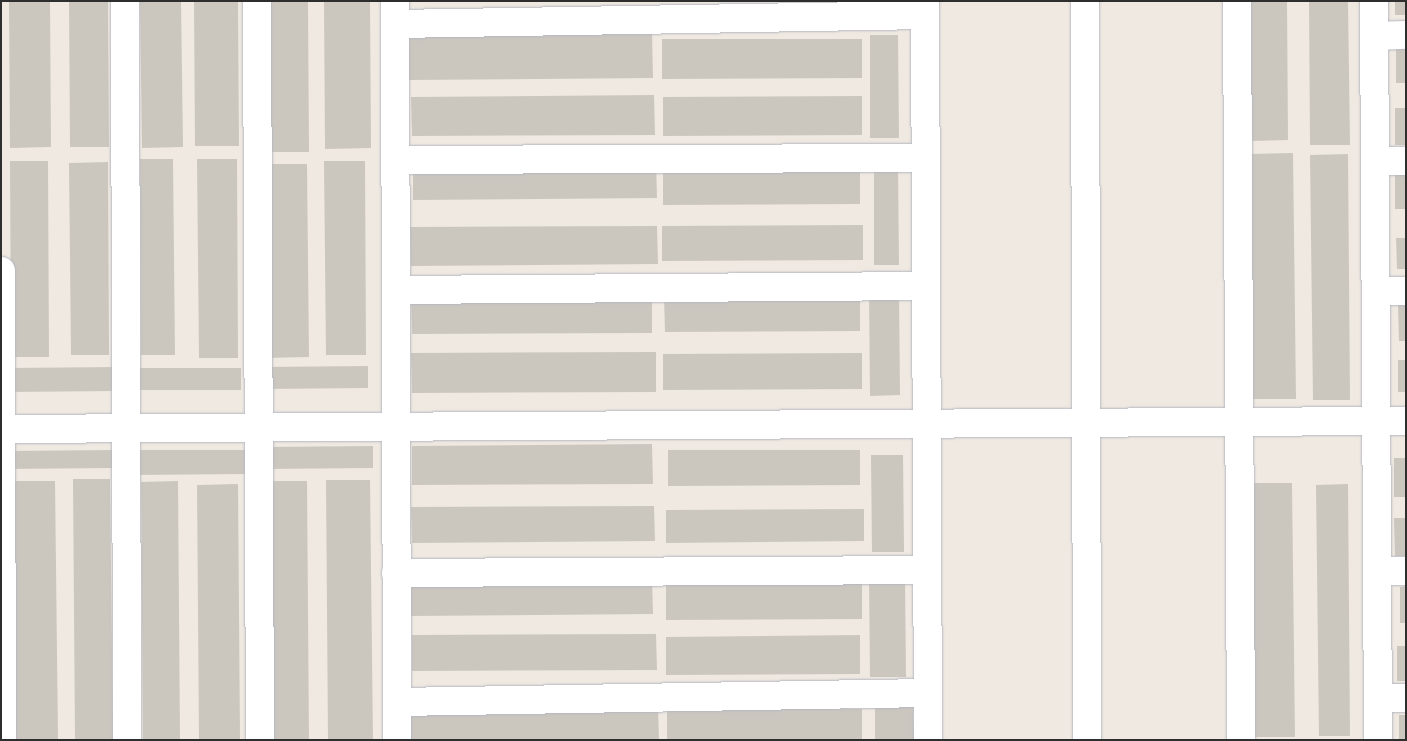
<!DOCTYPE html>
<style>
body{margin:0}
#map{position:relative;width:1407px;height:741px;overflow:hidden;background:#efe9e1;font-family:Poppins,sans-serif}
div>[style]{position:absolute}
.building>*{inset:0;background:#cbc7bf}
.roads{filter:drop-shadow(0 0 1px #b4b7c1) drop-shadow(0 0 1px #b4b7c1)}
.minor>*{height:28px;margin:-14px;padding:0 14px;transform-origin:14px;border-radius:14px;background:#fff}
span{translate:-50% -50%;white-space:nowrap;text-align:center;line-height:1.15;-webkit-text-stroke:4.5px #fff;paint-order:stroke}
.frame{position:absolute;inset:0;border:2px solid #2e2e2e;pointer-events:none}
</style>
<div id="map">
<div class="building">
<div style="clip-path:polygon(9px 1px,50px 1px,51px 147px,10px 148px)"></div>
<div style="clip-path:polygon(69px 1px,108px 1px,109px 147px,70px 147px)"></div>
<div style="clip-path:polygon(140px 1px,181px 1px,183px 147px,142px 148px)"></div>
<div style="clip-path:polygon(194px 1px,238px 1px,239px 146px,195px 146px)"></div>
<div style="clip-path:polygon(265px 1px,308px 1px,309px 152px,267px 152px)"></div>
<div style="clip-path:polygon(324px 1px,370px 1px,371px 148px,325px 149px)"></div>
<div style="clip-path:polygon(1250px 1px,1287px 1px,1288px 140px,1251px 141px)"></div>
<div style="clip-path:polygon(1309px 1px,1348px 1px,1350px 145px,1310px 145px)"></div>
<div style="clip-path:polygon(1395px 1px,1406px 1px,1406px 15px,1395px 15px)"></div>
<div style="clip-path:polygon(652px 31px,653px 78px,408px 80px,408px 32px)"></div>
<div style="clip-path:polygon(870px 35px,898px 35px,899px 138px,870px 138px)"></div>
<div style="clip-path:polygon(662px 39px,862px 39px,862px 78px,662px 79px)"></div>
<div style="clip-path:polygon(1396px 48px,1406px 48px,1406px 83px,1396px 83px)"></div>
<div style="clip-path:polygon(654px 95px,655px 135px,412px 136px,411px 97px)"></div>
<div style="clip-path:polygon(862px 96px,862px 135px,663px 136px,663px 97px)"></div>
<div style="clip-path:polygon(1395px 108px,1406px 108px,1406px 145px,1395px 145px)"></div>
<div style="clip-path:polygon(1293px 153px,1296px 399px,1252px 399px,1249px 154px)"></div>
<div style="clip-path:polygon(1348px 154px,1350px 400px,1313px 400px,1310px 155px)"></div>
<div style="clip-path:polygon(140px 159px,173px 159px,175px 355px,141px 355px)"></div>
<div style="clip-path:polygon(197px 159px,237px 159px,238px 358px,199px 358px)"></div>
<div style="clip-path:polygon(10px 161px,48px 161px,49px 357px,11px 357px)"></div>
<div style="clip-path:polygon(324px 161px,365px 161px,366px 355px,326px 355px)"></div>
<div style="clip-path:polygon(108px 162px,109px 355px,71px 355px,69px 163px)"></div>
<div style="clip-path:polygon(656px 162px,657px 198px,413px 200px,413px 164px)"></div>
<div style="clip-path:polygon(263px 164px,307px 164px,309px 357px,265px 358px)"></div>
<div style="clip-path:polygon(860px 165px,860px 204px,663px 205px,663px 166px)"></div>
<div style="clip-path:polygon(874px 165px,898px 165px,899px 265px,874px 265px)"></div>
<div style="clip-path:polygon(1395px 170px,1406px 170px,1406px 209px,1395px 209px)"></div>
<div style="clip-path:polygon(863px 225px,863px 260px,662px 261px,662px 226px)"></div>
<div style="clip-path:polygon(657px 226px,658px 264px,411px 266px,410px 227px)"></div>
<div style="clip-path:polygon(1396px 238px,1406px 238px,1406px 269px,1397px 269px)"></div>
<div style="clip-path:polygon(652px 292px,652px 333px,412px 334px,411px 293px)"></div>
<div style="clip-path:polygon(869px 293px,899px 293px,900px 395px,870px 396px)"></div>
<div style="clip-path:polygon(860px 294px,860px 331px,665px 332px,664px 295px)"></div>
<div style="clip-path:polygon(1398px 304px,1406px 304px,1406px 341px,1399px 341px)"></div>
<div style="clip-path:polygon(656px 352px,656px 392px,412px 393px,411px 353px)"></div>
<div style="clip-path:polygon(862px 353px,862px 389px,663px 390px,663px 354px)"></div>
<div style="clip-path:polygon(1398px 360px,1406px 360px,1406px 392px,1398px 392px)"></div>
<div style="clip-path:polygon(368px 366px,368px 388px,262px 389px,261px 367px)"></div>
<div style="clip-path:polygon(117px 367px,117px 391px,8px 392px,7px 368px)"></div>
<div style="clip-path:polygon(133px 368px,241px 368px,241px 390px,132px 390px)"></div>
<div style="clip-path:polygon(652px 444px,653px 484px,412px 485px,412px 446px)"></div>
<div style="clip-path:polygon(373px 446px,373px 468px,263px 469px,262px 447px)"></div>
<div style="clip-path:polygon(114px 450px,114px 468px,4px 469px,4px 451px)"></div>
<div style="clip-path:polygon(130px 450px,248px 450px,247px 474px,130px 475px)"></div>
<div style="clip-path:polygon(668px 450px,860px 450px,860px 485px,668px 486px)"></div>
<div style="clip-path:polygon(871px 455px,903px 455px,904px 552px,872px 552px)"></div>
<div style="clip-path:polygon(1394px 458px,1406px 458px,1406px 497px,1394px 497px)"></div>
<div style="clip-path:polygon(73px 479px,110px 479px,113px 740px,75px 740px)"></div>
<div style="clip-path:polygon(326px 480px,370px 480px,373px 740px,328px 740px)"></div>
<div style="clip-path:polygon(14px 481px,55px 481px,58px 740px,16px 740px)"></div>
<div style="clip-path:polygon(178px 481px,180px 740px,143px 740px,141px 482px)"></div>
<div style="clip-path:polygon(267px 481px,307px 481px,309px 740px,269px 740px)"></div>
<div style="clip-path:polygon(1250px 483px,1292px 483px,1295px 737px,1253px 737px)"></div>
<div style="clip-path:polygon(238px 484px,240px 740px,199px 740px,197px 485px)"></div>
<div style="clip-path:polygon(1348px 484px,1350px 736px,1319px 736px,1316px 485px)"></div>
<div style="clip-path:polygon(654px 506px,655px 541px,412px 543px,411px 507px)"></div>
<div style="clip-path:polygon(864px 509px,864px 541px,666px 543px,666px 510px)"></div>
<div style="clip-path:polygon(1394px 518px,1406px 518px,1406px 556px,1395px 556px)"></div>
<div style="clip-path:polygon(869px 575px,905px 575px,906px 677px,870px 677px)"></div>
<div style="clip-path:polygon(652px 576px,653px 614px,410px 616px,410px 577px)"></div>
<div style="clip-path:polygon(862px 578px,862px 619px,666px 620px,666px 579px)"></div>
<div style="clip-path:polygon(1406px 586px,1406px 623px,1400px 623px,1400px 587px)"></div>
<div style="clip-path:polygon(656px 634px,657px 670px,412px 671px,412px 635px)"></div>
<div style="clip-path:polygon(860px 635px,860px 674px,666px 675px,666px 637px)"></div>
<div style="clip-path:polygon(1397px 646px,1406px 646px,1406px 681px,1397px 681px)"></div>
<div style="clip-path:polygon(913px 699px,914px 740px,875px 740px,875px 700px)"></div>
<div style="clip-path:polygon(658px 705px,659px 740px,411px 740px,411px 706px)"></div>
<div style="clip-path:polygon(667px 705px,862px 709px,862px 740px,667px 740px)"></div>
<div style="clip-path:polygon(1399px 715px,1406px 715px,1406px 740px,1399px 740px)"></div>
</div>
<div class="roads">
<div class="minor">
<div style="left:125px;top:1px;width:739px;rotate:89.84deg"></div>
<div style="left:257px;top:1px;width:739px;rotate:89.77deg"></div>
<div style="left:395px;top:1px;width:739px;rotate:89.84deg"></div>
<div style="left:925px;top:1px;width:739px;rotate:89.77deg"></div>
<div style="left:1085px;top:1px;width:739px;rotate:89.84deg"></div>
<div style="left:1237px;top:1px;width:739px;rotate:89.69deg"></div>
<div style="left:1374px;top:1px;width:739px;rotate:89.69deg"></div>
<div style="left:395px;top:24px;width:530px;rotate:-0.97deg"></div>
<div style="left:1374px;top:36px;width:32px;rotate:-2deg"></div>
<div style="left:395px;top:160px;width:530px;rotate:-0.22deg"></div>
<div style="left:1375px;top:161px;width:31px"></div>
<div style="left:1px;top:271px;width:469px;rotate:89.9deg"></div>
<div style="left:396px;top:290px;width:530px;rotate:-0.43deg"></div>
<div style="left:1376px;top:291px;width:30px"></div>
<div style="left:1px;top:429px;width:1405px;rotate:-0.33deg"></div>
<div style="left:1377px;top:571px;width:29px"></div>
<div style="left:396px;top:573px;width:531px;rotate:-0.32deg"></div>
<div style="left:1378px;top:698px;width:28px"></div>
<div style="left:397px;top:702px;width:531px;rotate:-0.97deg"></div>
</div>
</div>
<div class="frame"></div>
</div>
